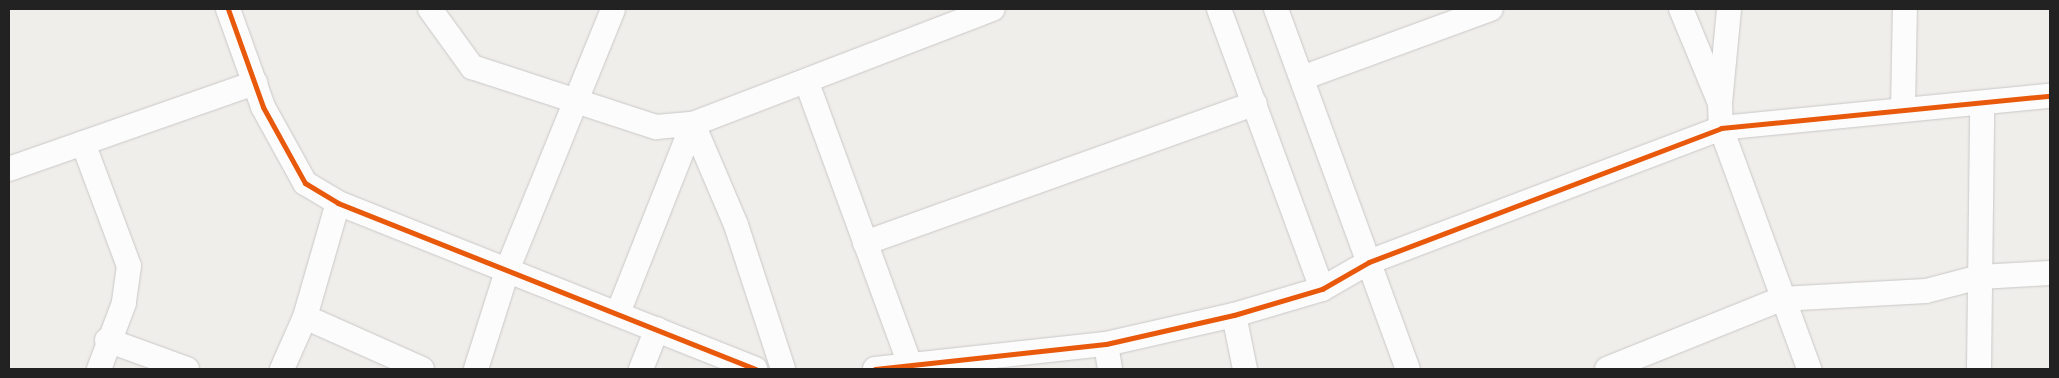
<!DOCTYPE html>
<style>
body{margin:0}
#map{position:relative;width:2059px;height:378px;overflow:hidden;background:#f0eeeb;font-family:Cabin,sans-serif}
div>[style]{position:absolute}
.roads{filter:drop-shadow(0 0 1px #c9c8c7) drop-shadow(0 0 1px #c9c8c7)}
.minor>*{height:24px;margin:-12px;padding:0 12px;transform-origin:12px;border-radius:12px;background:#fdfcfc}
.cycleway>*{height:5px;margin:-2.5px;padding:0 2.5px;transform-origin:2.5px;border-radius:2.5px;background:#e8590c}
span{translate:-50% -50%;white-space:nowrap;text-align:center;line-height:1.15;-webkit-text-stroke:4px #fff;paint-order:stroke}
.frame{position:absolute;inset:0;border:10px solid #222;pointer-events:none}
</style>
<div id="map">
<div class="roads">
<div class="minor">
<div style="left:228px;top:9px;width:104px;rotate:70.3deg"></div>
<div style="left:263px;top:107px;width:87px;rotate:61.1deg"></div>
<div style="left:305px;top:183px;width:39px;rotate:31deg"></div>
<div style="left:338px;top:203px;width:449px;rotate:21.7deg"></div>
<div style="left:430px;top:9px;width:72px;rotate:54.1deg"></div>
<div style="left:472px;top:67px;width:194px;rotate:18.1deg"></div>
<div style="left:656px;top:127px;width:37px;rotate:-5deg"></div>
<div style="left:693px;top:124px;width:321px;rotate:-21deg"></div>
<div style="left:1219px;top:9px;width:298px;rotate:69.8deg"></div>
<div style="left:1276px;top:9px;width:383px;rotate:69.9deg"></div>
<div style="left:1681px;top:9px;width:102px;rotate:67.5deg"></div>
<div style="left:1720px;top:103px;width:25px;rotate:88deg"></div>
<div style="left:1721px;top:128px;width:257px;rotate:69.9deg"></div>
<div style="left:1302px;top:78px;width:201px;rotate:-20.1deg"></div>
<div style="left:807px;top:83px;width:299px;rotate:69.9deg"></div>
<div style="left:1720px;top:103px;width:94px;rotate:-84.5deg"></div>
<div style="left:1903px;top:109px;width:100px;rotate:-88.9deg"></div>
<div style="left:693px;top:124px;width:110px;rotate:66.9deg"></div>
<div style="left:736px;top:225px;width:151px;rotate:71.9deg"></div>
<div style="left:83px;top:143px;width:131px;rotate:69.5deg"></div>
<div style="left:129px;top:266px;width:37px;rotate:98deg"></div>
<div style="left:124px;top:303px;width:71px;rotate:110.7deg"></div>
<div style="left:9px;top:169px;width:261px;rotate:-19.3deg"></div>
<div style="left:865px;top:243px;width:414px;rotate:-19.7deg"></div>
<div style="left:618px;top:313px;width:203px;rotate:-68.4deg"></div>
<div style="left:1234px;top:315px;width:55px;rotate:78.5deg"></div>
<div style="left:305px;top:317px;width:128px;rotate:24deg"></div>
<div style="left:107px;top:340px;width:85px;rotate:19.9deg"></div>
<div style="left:1106px;top:344px;width:25px;rotate:81deg"></div>
<div style="left:282px;top:369px;width:57px;rotate:-66.1deg"></div>
<div style="left:305px;top:317px;width:119px;rotate:-73.9deg"></div>
<div style="left:476px;top:369px;width:106px;rotate:-72.4deg"></div>
<div style="left:508px;top:268px;width:279px;rotate:-67.9deg"></div>
<div style="left:641px;top:369px;width:43px;rotate:-68.2deg"></div>
<div style="left:875px;top:369px;width:232px;rotate:-6.2deg"></div>
<div style="left:1106px;top:344px;width:131px;rotate:-12.8deg"></div>
<div style="left:1234px;top:315px;width:92px;rotate:-16.5deg"></div>
<div style="left:1322px;top:289px;width:54px;rotate:-29.9deg"></div>
<div style="left:1369px;top:262px;width:377px;rotate:-20.8deg"></div>
<div style="left:1721px;top:128px;width:331px;rotate:-5.6deg"></div>
<div style="left:1607px;top:369px;width:188px;rotate:-21.9deg"></div>
<div style="left:1781px;top:299px;width:145px;rotate:-3.2deg"></div>
<div style="left:1926px;top:291px;width:56px;rotate:-14.5deg"></div>
<div style="left:1980px;top:277px;width:70px;rotate:-3.3deg"></div>
<div style="left:1979px;top:369px;width:263px;rotate:-89.3deg"></div>
</div>
</div>
<div class="cycleway">
<div style="left:228px;top:9px;width:104px;rotate:70.3deg"></div>
<div style="left:263px;top:107px;width:87px;rotate:61.1deg"></div>
<div style="left:305px;top:183px;width:39px;rotate:31deg"></div>
<div style="left:338px;top:203px;width:449px;rotate:21.7deg"></div>
<div style="left:875px;top:369px;width:232px;rotate:-6.2deg"></div>
<div style="left:1106px;top:344px;width:131px;rotate:-12.8deg"></div>
<div style="left:1234px;top:315px;width:92px;rotate:-16.5deg"></div>
<div style="left:1322px;top:289px;width:54px;rotate:-29.9deg"></div>
<div style="left:1369px;top:262px;width:377px;rotate:-20.8deg"></div>
<div style="left:1721px;top:128px;width:331px;rotate:-5.6deg"></div>
</div>
<div class="frame"></div>
</div>
